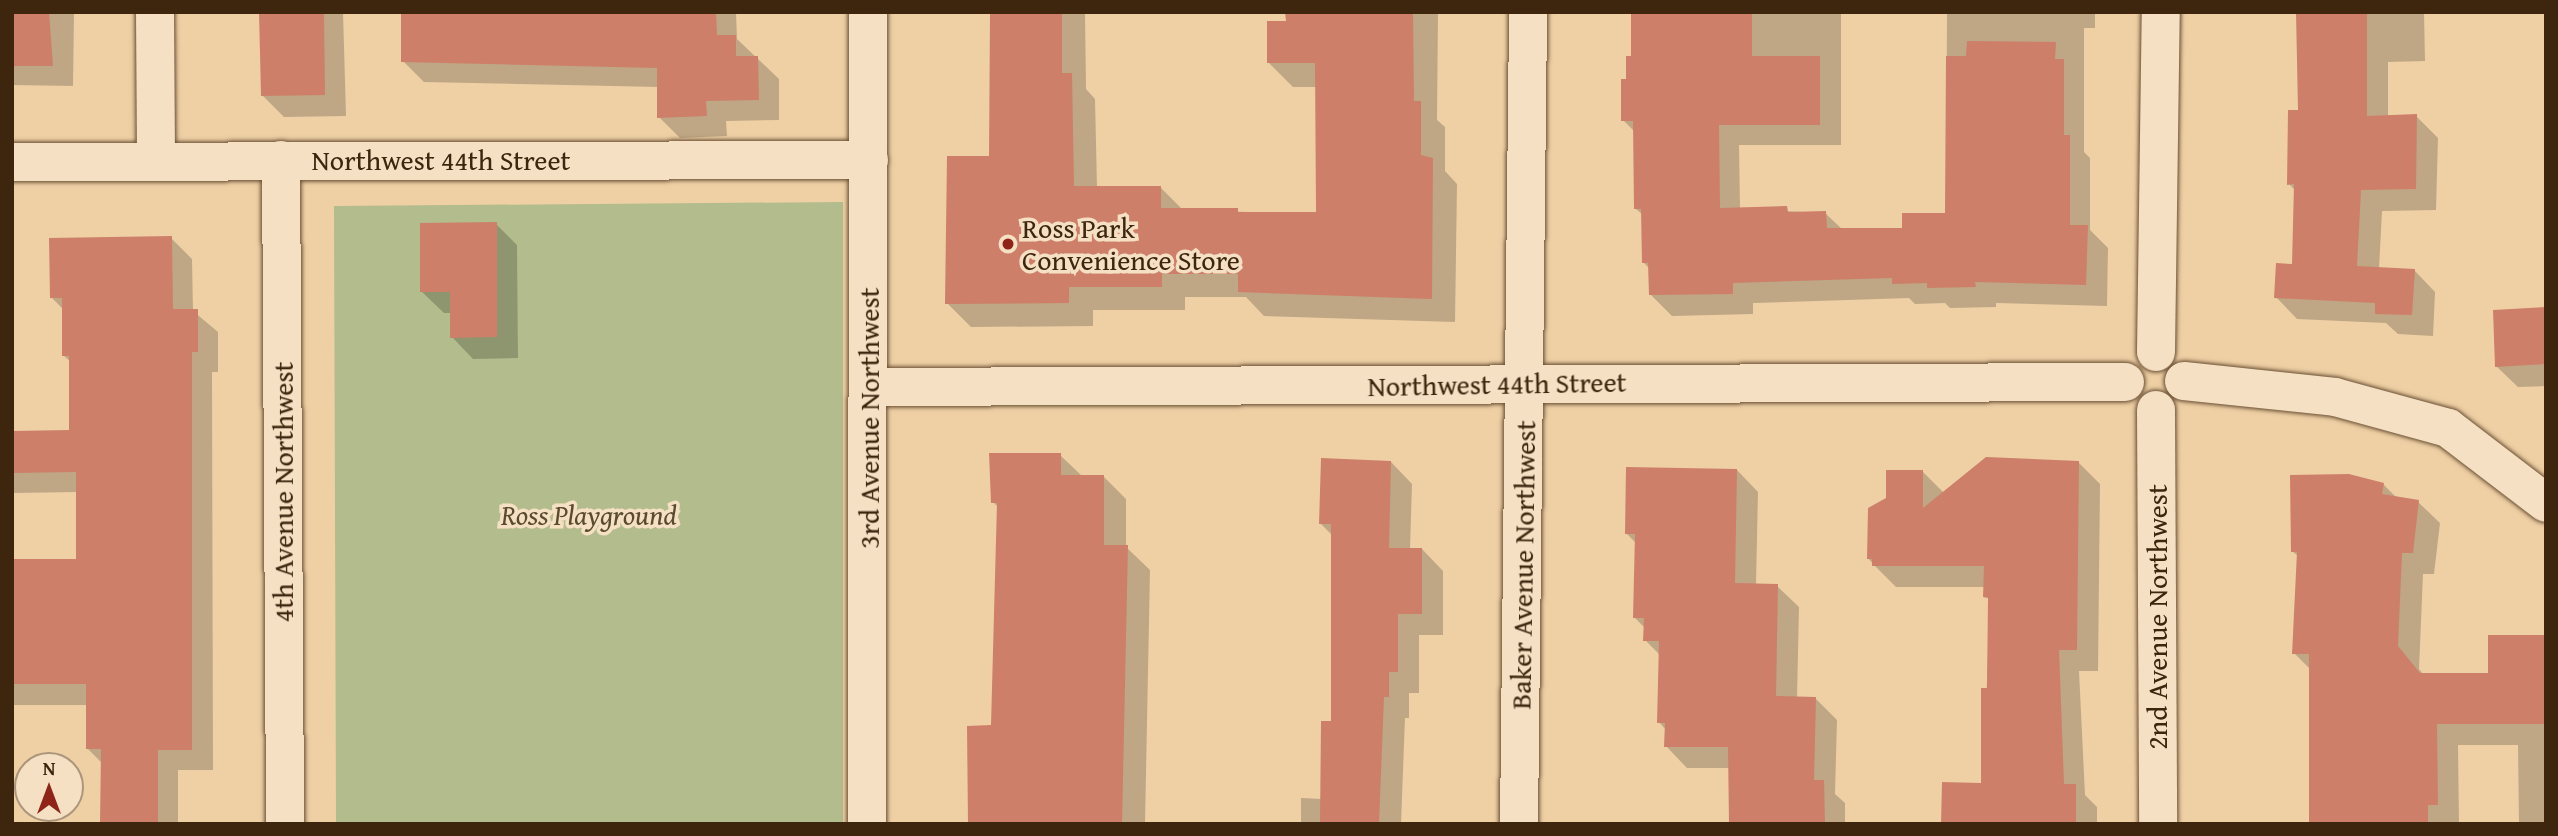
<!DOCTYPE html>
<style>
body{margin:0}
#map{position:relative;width:2558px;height:836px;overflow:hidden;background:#efd0a5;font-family:"Gentium Book Plus",serif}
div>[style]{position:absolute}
.green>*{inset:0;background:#b2bc8c}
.shadow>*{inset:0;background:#0003}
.building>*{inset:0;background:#cd7f69}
.roads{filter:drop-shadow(0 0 2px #6a5034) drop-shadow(0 0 2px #6a5034)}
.street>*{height:38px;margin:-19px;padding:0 19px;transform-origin:19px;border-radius:19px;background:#f5e0c4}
.secondary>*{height:38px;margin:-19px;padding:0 19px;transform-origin:19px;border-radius:19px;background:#f5e0c4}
.dots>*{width:19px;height:19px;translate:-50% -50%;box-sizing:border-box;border:4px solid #f5e0c4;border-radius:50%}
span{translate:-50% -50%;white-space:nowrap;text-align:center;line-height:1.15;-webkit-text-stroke:7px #f5e0c4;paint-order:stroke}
.street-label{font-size:28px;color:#3d250e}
.poi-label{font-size:28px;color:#3d250e}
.left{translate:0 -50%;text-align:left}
.park-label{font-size:28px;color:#5a4b2e;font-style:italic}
.frame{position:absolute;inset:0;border:14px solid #3d250e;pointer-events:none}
.north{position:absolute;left:14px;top:752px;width:70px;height:70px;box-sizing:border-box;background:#f5e0c4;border:2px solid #ab957b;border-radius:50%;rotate:0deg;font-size:19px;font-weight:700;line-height:28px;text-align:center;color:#3d250e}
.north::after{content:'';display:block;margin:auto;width:24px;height:32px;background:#8f2418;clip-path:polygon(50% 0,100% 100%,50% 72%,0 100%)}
</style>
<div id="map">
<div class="green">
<div style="clip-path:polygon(843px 202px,843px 824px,336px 824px,334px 206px)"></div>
</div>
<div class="shadow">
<div style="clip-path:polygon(12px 12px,74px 12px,73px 86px,12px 85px)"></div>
<div style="clip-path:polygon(263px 12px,343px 12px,346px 116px,284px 117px,262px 95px)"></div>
<div style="clip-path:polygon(403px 12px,736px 12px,737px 39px,779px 79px,779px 120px,726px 121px,727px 136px,680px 138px,659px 117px,659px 87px,424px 82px,403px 61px)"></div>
<div style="clip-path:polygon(991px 12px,1085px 12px,1086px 89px,1095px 99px,1097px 187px,1160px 187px,1183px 210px,1318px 214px,1317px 87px,1293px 87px,1269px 63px,1287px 23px,1287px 12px,1438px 12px,1437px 120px,1445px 127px,1445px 171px,1457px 184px,1455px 322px,1264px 316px,1246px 297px,1185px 297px,1185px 310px,1093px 310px,1093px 326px,971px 327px,947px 303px,991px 157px)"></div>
<div style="clip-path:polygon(1633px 12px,1841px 12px,1841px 145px,1739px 145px,1740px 209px,1825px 213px,1843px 230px,1904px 230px,1946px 215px,1947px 12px,2095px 12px,2095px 28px,2084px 28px,2084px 152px,2090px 158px,2090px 230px,2108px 248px,2107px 306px,1996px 303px,1996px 307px,1950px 308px,1945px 303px,1915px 304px,1909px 298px,1753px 303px,1753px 314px,1672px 316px,1651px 295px,1650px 269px,1643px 262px,1643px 215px,1636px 209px,1635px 132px,1623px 120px,1633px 58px)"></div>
<div style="clip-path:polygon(2299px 12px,2424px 12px,2425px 61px,2388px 62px,2388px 117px,2416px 116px,2438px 138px,2436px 210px,2382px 211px,2379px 269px,2414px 270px,2435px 292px,2433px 336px,2398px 334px,2386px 323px,2297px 319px,2276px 297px,2294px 265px,2296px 191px,2289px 184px,2300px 111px)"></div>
<div style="clip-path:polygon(496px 224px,517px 245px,518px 358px,473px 359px,452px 337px,452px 313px,444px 313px,422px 292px)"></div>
<div style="clip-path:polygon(171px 238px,192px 259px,193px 311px,218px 332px,218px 372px,212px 372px,213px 770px,178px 770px,178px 824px,102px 824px,102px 763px,88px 749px,88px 705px,12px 705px,12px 561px,78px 561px,78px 492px,12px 493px,12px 433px,71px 432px,71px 362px,64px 356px,64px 310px,51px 297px)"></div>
<div style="clip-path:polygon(2546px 309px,2546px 386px,2518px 387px,2496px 366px)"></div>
<div style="clip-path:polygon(1060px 455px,1083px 477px,1104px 477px,1126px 499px,1126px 547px,1150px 570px,1145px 824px,970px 824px,992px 726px,998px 507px,993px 502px)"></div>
<div style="clip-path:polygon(1391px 462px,1412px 484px,1410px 549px,1422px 549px,1443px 571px,1443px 635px,1419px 635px,1419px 693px,1409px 693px,1409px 718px,1405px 718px,1401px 824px,1301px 824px,1301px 798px,1322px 799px,1333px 723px,1333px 536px,1320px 523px)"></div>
<div style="clip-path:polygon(2078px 462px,2100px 484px,2098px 671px,2079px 671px,2085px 795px,2097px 807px,2097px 824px,1943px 824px,1983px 785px,1990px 602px,1985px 587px,1896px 587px,1874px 565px,1868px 558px,1888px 499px,1923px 472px,1944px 493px)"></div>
<div style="clip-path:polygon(1737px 470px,1758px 492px,1756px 585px,1777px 586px,1799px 607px,1797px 699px,1816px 699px,1837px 720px,1835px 794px,1845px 803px,1845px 824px,1731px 824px,1730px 768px,1687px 768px,1666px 746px,1666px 730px,1659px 722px,1661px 656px,1645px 640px,1645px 628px,1634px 617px,1637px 544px,1626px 533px)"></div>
<div style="clip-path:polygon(2383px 484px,2397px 498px,2418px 502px,2440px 523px,2434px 574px,2423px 574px,2419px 669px,2423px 674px,2490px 674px,2546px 637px,2546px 824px,2519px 824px,2518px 745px,2458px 745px,2459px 824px,2304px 824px,2311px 821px,2311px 670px,2294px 653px,2299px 557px,2292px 551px)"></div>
</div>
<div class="building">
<div style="clip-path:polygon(12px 12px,49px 12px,53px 66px,12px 66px)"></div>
<div style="clip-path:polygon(259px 12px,324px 12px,325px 95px,261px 96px)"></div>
<div style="clip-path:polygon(401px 12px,716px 12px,717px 35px,736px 35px,736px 56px,758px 56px,759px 100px,706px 101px,707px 116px,657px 118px,657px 68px,401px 62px)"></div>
<div style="clip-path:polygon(990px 12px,1062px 12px,1062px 73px,1072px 73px,1074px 186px,1161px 186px,1161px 208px,1238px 208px,1238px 212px,1316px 212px,1315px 63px,1267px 63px,1267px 21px,1286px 21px,1285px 12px,1413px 12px,1414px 101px,1421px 101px,1421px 155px,1433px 158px,1432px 299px,1238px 292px,1238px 274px,1162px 274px,1162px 287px,1069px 287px,1069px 303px,945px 304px,947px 156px,989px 156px)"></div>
<div style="clip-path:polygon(1631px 12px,1752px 12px,1752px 56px,1820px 56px,1820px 125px,1719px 125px,1720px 208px,1787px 206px,1788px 212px,1826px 211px,1827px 228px,1902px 228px,1902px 213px,1945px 213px,1946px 56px,1966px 56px,1967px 41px,2056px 42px,2055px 59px,2064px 59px,2064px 135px,2070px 135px,2070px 225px,2088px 225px,2086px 285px,1975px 282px,1976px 287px,1927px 288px,1927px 283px,1892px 284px,1892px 278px,1733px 283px,1733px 294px,1649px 295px,1648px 263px,1642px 263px,1641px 209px,1634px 209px,1633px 121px,1621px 121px,1621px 79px,1626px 79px,1626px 56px,1631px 56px)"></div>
<div style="clip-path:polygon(2296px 12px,2367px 12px,2367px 116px,2417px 114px,2416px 189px,2361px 190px,2357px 266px,2415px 269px,2412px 315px,2375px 314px,2375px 303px,2274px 298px,2276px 263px,2292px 264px,2294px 184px,2287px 185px,2288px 110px,2298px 110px)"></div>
<div style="clip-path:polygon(497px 222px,497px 337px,450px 338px,450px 292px,420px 292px,420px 223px)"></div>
<div style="clip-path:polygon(172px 236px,173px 309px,198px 309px,198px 352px,192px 352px,192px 750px,158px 750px,158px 824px,100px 824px,101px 749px,86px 749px,86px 684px,12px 684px,12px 559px,76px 559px,76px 472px,12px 473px,12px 431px,69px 430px,69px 356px,62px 356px,62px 298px,50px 298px,49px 238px)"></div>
<div style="clip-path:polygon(2546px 307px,2546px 364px,2495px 367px,2493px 310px)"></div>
<div style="clip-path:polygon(989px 453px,1061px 453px,1061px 475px,1104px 475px,1104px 545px,1128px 545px,1122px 824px,968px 824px,967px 726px,991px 725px,997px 503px,991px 503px)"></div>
<div style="clip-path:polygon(1986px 457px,2079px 461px,2077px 650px,2059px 650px,2064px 784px,2076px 784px,2076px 824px,1941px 824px,1942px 782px,1981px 783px,1981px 688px,1987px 688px,1988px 598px,1983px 597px,1984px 566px,1872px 566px,1872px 559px,1867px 559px,1868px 508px,1886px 498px,1886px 470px,1923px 470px,1923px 508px)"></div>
<div style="clip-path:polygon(1321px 458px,1391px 461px,1389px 548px,1422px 548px,1422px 614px,1398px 614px,1398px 672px,1389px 672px,1389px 697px,1384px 697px,1379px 824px,1320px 823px,1321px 721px,1331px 721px,1331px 524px,1319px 524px)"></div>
<div style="clip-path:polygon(1626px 467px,1737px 469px,1735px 583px,1778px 584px,1776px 696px,1816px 697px,1814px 780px,1824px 780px,1825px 824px,1729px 824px,1728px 747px,1664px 747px,1665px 723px,1657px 723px,1659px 641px,1643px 641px,1644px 618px,1633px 618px,1635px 534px,1625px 534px)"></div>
<div style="clip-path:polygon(2349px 474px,2384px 483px,2382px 494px,2419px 500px,2413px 553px,2402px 553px,2398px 646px,2420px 673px,2488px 673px,2488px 635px,2546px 635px,2546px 724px,2437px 724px,2438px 805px,2428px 805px,2428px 824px,2309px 824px,2309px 654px,2292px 654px,2297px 552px,2291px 552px,2290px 475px)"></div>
</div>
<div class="roads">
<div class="street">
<div style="left:155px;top:12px;width:149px;rotate:89.6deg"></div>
<div style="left:281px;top:160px;width:664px;rotate:89.65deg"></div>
<div style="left:12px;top:162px;width:857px;rotate:-0.13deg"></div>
<div style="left:2156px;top:352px;width:340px;rotate:-89.2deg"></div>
<div style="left:2184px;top:381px;width:152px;rotate:6deg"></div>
<div style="left:2335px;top:397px;width:117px;rotate:15.3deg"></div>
<div style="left:2448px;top:428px;width:123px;rotate:37.4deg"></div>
<div style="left:870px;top:387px;width:1255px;rotate:-0.23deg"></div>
<div style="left:2156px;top:410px;width:414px;rotate:89.7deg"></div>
<div style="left:1519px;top:824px;width:812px;rotate:-89.36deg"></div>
</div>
<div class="secondary">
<div style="left:867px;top:824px;width:812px;rotate:-89.93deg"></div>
</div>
</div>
<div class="dots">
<div style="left:1008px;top:244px;background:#8f2418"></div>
</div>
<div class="street-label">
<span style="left:441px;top:160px">Northwest 44th Street</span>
<span style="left:1497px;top:384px;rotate:-1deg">Northwest 44th Street</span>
<span style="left:869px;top:418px;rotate:-90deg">3rd Avenue Northwest</span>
<span style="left:283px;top:492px;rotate:-90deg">4th Avenue Northwest</span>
<span style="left:1523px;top:565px;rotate:-89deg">Baker Avenue Northwest</span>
<span style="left:2157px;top:617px;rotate:-90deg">2nd Avenue Northwest</span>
</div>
<div class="poi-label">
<span class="left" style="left:1022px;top:244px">Ross Park<br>Convenience Store</span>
</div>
<div class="park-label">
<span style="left:589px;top:515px">Ross Playground</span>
</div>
<div class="frame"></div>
<div class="north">N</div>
</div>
